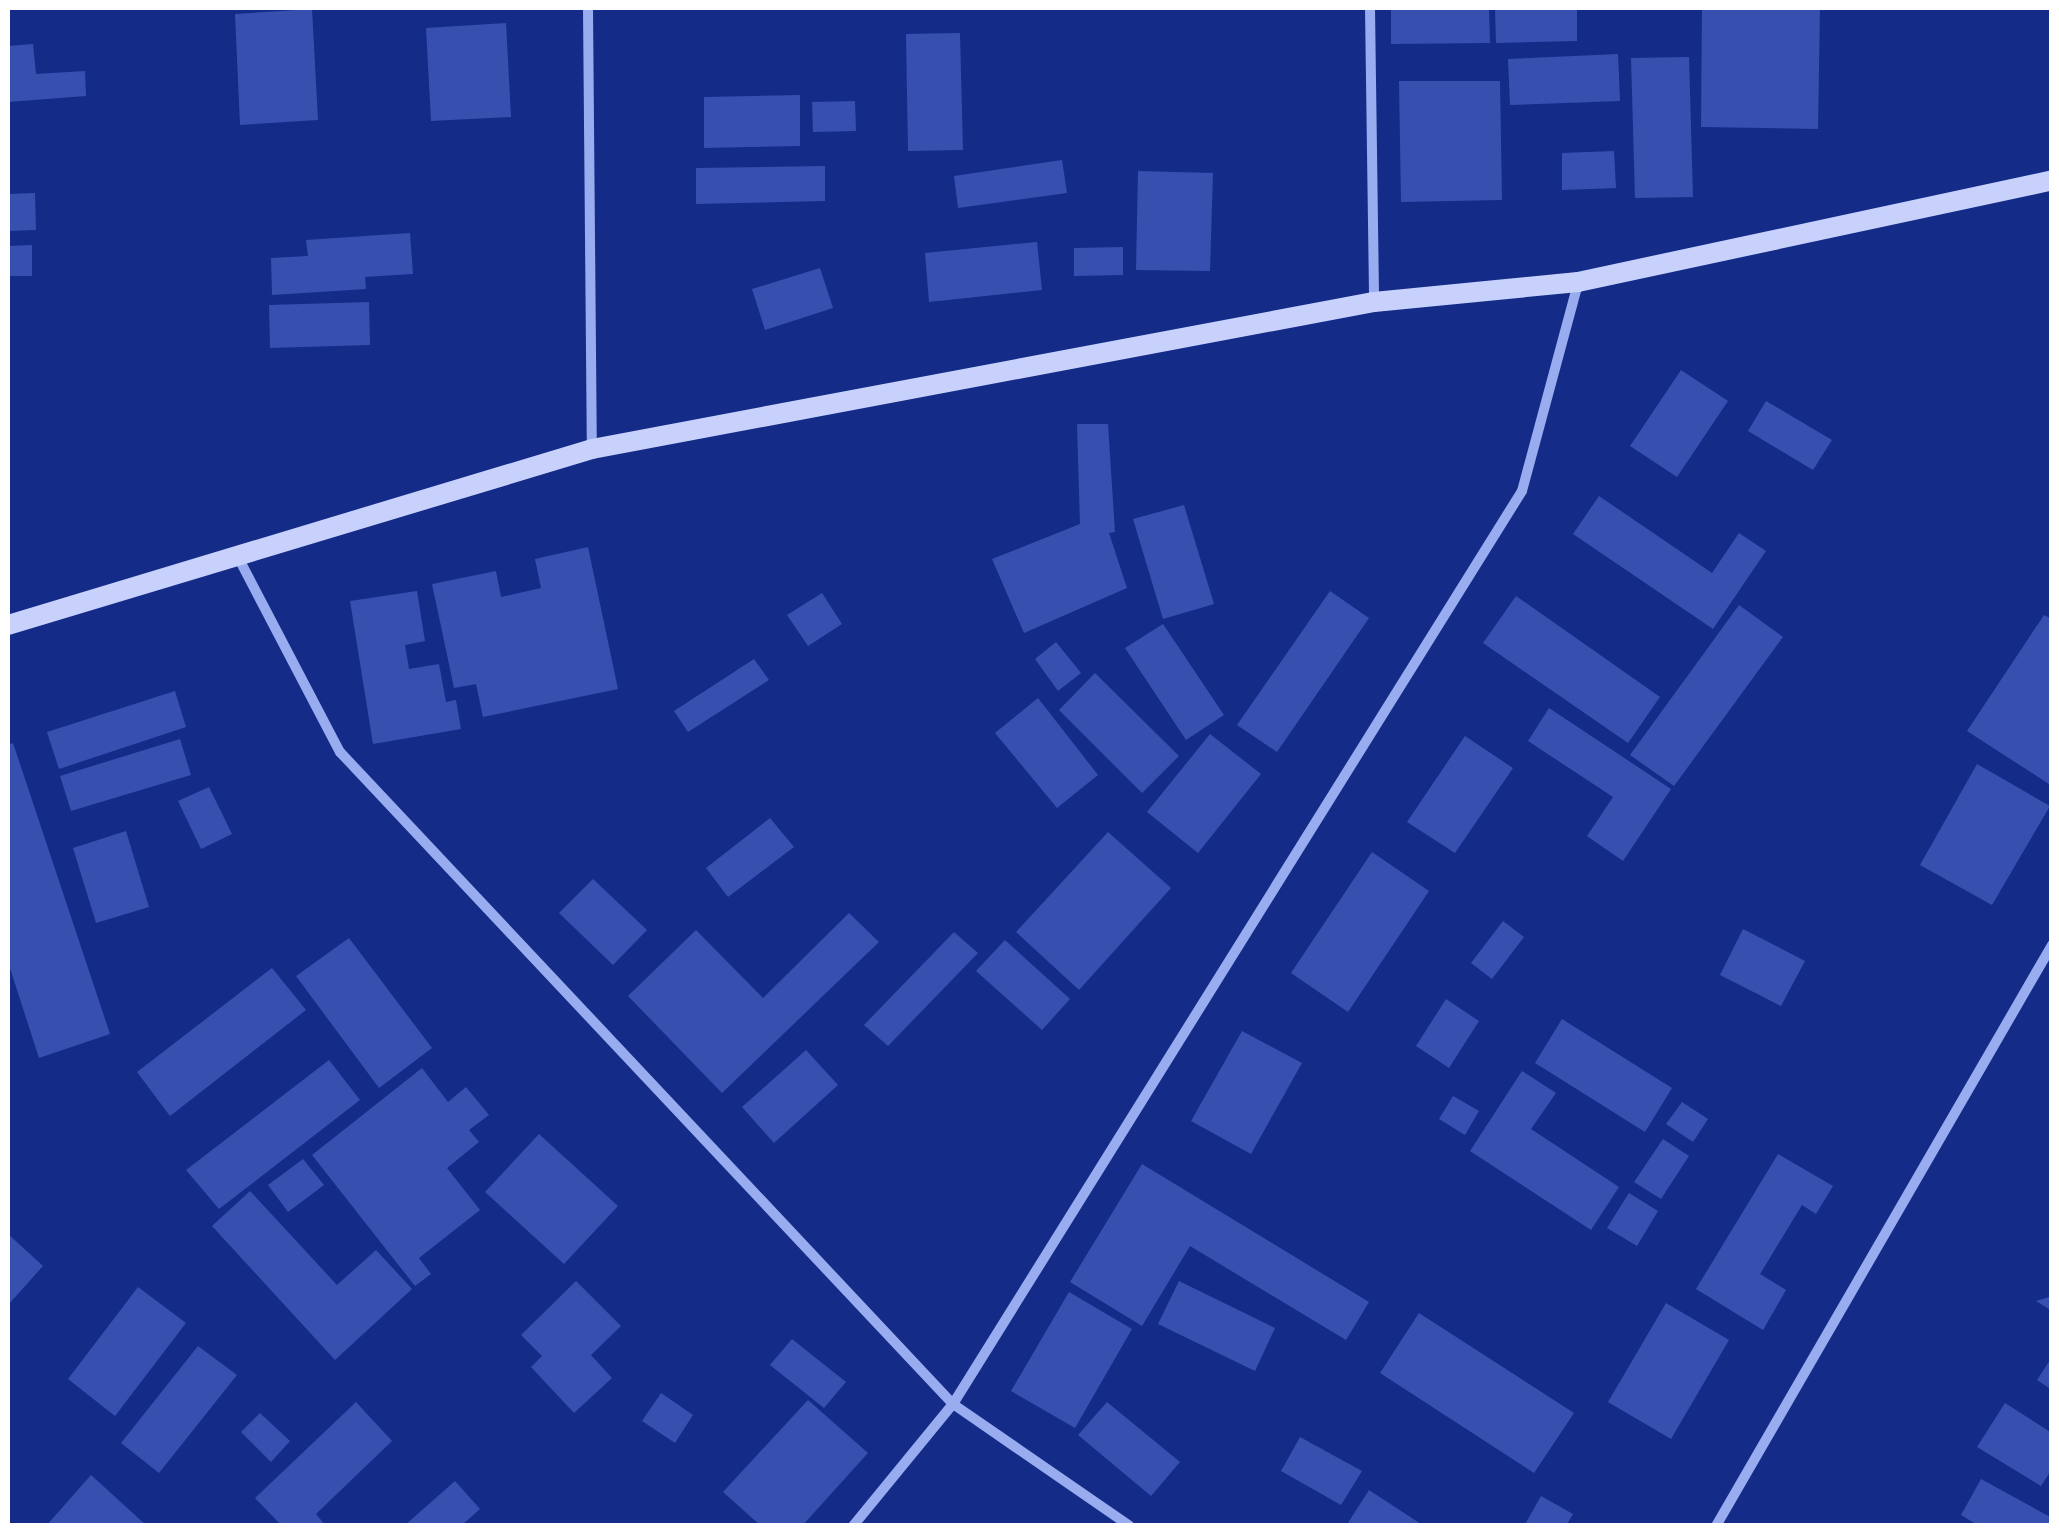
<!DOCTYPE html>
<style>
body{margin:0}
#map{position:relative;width:2059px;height:1533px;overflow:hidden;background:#142b88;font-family:"Open Sans",sans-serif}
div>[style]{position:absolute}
.building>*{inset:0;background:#3750b0}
.street>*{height:10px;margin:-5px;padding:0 5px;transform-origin:5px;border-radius:5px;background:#99acef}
.secondary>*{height:20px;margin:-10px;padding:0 10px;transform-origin:10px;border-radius:10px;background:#c7d1fb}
span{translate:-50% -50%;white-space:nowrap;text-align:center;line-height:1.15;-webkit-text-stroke:8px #142b88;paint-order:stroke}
.frame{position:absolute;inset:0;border:10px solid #fff;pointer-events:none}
</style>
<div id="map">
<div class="building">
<div style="clip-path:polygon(1391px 8px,1489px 8px,1490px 43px,1391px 44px)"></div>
<div style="clip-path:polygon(1495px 8px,1577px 8px,1577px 41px,1496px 43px)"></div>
<div style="clip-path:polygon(1702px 8px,1820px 8px,1818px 129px,1701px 127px)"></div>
<div style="clip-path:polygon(312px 9px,318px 120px,240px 125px,235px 14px)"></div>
<div style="clip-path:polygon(506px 23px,511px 117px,431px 121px,426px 28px)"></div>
<div style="clip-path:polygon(960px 33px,963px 150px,908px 151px,906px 34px)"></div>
<div style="clip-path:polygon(33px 44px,36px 74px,85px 71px,86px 96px,8px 102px,8px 46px)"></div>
<div style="clip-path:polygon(1618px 54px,1620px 101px,1510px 105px,1508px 59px)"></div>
<div style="clip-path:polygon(1689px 57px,1693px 197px,1635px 198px,1631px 58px)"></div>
<div style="clip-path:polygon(1399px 81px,1500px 81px,1502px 200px,1401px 202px)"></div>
<div style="clip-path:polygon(800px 95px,800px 146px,704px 148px,704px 97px)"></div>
<div style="clip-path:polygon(855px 101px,856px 131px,813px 132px,812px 102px)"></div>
<div style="clip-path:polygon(1614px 151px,1616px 188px,1562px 190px,1562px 153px)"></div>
<div style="clip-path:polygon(1062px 160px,1067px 193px,958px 208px,954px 176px)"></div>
<div style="clip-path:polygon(825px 166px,825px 201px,696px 204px,696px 168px)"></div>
<div style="clip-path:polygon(1138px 171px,1213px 173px,1210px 271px,1136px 270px)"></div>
<div style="clip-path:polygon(35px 193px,36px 230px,8px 231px,8px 194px)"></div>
<div style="clip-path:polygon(410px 233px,413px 274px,365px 277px,366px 289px,272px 295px,271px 258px,308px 256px,306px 240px)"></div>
<div style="clip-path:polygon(1037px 242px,1042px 290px,929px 302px,925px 253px)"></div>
<div style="clip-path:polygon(32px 245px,32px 276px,8px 276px,8px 246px)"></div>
<div style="clip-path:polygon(1123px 247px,1123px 275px,1074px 276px,1074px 248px)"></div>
<div style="clip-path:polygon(820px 268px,833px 308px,765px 330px,752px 289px)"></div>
<div style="clip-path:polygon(369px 302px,370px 345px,270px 348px,269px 305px)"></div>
<div style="clip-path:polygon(1681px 370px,1728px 401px,1677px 477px,1630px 446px)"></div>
<div style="clip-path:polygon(1766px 401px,1832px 440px,1813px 470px,1748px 431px)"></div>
<div style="clip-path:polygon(1077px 424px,1108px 424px,1115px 532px,1109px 533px,1127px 588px,1024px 633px,992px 559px,1080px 524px)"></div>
<div style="clip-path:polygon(1599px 496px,1712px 573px,1739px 533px,1766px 551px,1713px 629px,1573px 534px)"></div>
<div style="clip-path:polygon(1184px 505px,1214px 604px,1163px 619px,1133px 519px)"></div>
<div style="clip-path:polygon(588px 547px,618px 689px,483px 717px,476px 684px,454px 688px,432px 584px,496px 571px,501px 597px,541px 588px,535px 559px)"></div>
<div style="clip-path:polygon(417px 591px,425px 641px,405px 645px,409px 669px,439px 664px,446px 702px,456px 700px,461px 729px,373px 744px,350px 601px)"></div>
<div style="clip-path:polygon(1330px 591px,1369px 618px,1277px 752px,1237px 725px)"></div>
<div style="clip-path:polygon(822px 593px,842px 624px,808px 646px,787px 615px)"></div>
<div style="clip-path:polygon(1516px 596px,1660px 697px,1628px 743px,1483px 643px)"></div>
<div style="clip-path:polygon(1739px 605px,1783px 637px,1674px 786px,1630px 755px)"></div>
<div style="clip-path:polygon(2044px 615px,2052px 619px,2052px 786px,1967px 731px)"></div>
<div style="clip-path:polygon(1163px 624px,1224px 715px,1186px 740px,1125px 648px)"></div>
<div style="clip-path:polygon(1056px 642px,1081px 673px,1058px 691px,1035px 659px)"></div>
<div style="clip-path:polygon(754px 659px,769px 680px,688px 732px,674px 711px)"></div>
<div style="clip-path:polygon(1095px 673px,1179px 756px,1142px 793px,1059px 710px)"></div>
<div style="clip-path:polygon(175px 691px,186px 727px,59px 769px,47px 732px)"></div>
<div style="clip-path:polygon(1038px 698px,1098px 775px,1057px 808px,995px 733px)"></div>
<div style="clip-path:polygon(1549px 708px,1671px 789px,1623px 861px,1587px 836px,1613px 797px,1528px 741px)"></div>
<div style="clip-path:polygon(1210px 734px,1261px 774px,1198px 853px,1147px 812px)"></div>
<div style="clip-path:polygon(1465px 736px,1513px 768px,1455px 853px,1407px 822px)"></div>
<div style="clip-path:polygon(180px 739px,191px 775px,71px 811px,60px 776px)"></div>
<div style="clip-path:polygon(13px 743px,110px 1034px,39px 1058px,8px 962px,8px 745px)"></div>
<div style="clip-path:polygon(1977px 764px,2050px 806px,1992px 905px,1920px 865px)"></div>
<div style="clip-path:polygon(209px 787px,232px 834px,201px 849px,178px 801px)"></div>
<div style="clip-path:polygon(770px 818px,794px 847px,728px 897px,706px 868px)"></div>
<div style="clip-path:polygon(126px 831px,149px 907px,96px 923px,73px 848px)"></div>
<div style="clip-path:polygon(1108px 832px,1171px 888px,1079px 990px,1016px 932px)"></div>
<div style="clip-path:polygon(1372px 852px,1429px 891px,1348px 1012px,1291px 973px)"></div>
<div style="clip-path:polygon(593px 879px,647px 930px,613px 965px,559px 913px)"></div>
<div style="clip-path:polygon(849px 913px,879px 942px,722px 1093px,628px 996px,696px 930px,763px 998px)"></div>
<div style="clip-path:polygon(1503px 921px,1524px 937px,1492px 979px,1471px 963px)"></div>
<div style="clip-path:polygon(1743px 929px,1805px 961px,1781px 1006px,1720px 975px)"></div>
<div style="clip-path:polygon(954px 932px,978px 953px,888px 1046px,864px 1025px)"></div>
<div style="clip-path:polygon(349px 938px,432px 1048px,379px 1088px,296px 976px)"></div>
<div style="clip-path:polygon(1005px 940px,1070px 999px,1042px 1030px,976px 971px)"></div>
<div style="clip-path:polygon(272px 968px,306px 1010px,170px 1116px,137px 1072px)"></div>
<div style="clip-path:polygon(1446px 999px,1479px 1021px,1449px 1068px,1416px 1046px)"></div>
<div style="clip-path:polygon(1562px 1019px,1672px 1088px,1645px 1132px,1535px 1063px)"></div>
<div style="clip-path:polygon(1242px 1031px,1302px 1063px,1251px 1154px,1191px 1121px)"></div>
<div style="clip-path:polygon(806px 1050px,838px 1085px,774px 1143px,742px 1107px)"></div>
<div style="clip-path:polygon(329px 1060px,360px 1100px,219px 1209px,186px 1170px)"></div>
<div style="clip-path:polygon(422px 1068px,448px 1102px,466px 1087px,489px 1115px,469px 1130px,479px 1142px,447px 1168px,480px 1210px,419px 1258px,431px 1274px,415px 1286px,312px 1155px)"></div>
<div style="clip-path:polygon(1522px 1071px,1556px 1093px,1531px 1129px,1619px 1187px,1591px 1230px,1470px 1151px)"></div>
<div style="clip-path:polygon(1453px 1096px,1479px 1111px,1465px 1135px,1439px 1119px)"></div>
<div style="clip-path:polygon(1682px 1102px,1708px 1119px,1693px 1142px,1666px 1124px)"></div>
<div style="clip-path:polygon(539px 1134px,618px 1206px,564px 1264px,485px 1192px)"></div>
<div style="clip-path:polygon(1663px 1139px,1689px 1156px,1661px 1199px,1634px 1182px)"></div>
<div style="clip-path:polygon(1778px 1154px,1833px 1186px,1816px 1214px,1802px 1205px,1760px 1274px,1786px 1290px,1763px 1330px,1696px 1289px)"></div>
<div style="clip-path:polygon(303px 1159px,324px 1185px,288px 1212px,268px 1185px)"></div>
<div style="clip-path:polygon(1142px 1164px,1369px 1302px,1346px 1340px,1190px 1246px,1142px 1326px,1070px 1282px)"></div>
<div style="clip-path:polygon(250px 1191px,337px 1285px,376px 1250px,412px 1289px,335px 1360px,212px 1226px)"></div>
<div style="clip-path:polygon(1629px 1193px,1658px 1211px,1637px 1246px,1607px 1228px)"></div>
<div style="clip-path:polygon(8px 1234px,43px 1266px,8px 1305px)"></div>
<div style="clip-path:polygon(576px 1281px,621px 1326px,591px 1355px,612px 1378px,574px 1413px,531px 1367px,542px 1356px,521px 1335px)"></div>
<div style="clip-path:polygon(1179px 1281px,1275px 1328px,1255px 1371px,1158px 1324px)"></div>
<div style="clip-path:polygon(138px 1287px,186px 1323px,115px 1416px,68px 1379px)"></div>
<div style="clip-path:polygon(1069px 1292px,1132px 1329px,1075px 1428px,1011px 1391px)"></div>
<div style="clip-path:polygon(2052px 1296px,2052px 1311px,2036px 1301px)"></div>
<div style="clip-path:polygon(1666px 1303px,1729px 1340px,1671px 1439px,1608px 1402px)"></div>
<div style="clip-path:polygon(1419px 1313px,1574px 1413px,1534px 1473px,1380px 1373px)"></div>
<div style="clip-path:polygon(792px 1339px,846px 1382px,824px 1408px,770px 1365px)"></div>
<div style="clip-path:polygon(198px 1346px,237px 1375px,159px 1473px,121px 1443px)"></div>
<div style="clip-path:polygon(2052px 1357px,2052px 1390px,2037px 1380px)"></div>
<div style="clip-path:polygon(661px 1393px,693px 1415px,675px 1443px,642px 1421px)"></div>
<div style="clip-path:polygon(808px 1400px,868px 1453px,802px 1526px,761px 1526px,723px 1492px)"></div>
<div style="clip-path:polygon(356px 1402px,392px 1441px,316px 1514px,326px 1526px,282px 1526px,255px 1498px)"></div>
<div style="clip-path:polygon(1107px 1402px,1180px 1462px,1151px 1496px,1078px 1435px)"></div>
<div style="clip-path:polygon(2005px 1403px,2052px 1433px,2052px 1469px,2041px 1486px,1977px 1447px)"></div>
<div style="clip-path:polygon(260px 1413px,290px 1441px,271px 1462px,241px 1432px)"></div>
<div style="clip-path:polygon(1300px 1437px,1362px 1471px,1341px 1505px,1281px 1471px)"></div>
<div style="clip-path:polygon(91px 1475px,147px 1526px,46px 1526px)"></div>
<div style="clip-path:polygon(1981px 1479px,2052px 1518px,2052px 1526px,1979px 1526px,1961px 1515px)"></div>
<div style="clip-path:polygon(455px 1481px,480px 1509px,461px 1526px,404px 1526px)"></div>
<div style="clip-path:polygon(1369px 1490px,1424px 1526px,1346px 1526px)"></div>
<div style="clip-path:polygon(1541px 1496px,1573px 1514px,1566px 1526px,1524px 1526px)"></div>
</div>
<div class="street">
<div style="left:588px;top:8px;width:440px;rotate:89.5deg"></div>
<div style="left:1370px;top:8px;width:293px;rotate:89.2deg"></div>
<div style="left:239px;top:559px;width:218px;rotate:62.4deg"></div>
<div style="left:340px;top:752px;width:895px;rotate:46.77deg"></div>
<div style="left:953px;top:1404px;width:215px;rotate:34.6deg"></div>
<div style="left:853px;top:1526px;width:158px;rotate:-50.7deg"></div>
<div style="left:953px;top:1404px;width:1076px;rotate:-58.07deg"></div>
<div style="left:1522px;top:491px;width:215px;rotate:-74.9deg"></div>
<div style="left:1716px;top:1526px;width:671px;rotate:-59.96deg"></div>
</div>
<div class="secondary">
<div style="left:8px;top:625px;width:610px;rotate:-16.77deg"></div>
<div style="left:592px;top:449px;width:796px;rotate:-10.65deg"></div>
<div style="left:1374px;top:302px;width:205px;rotate:-5.6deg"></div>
<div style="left:1578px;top:282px;width:485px;rotate:-12.1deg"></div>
</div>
<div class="frame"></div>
</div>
